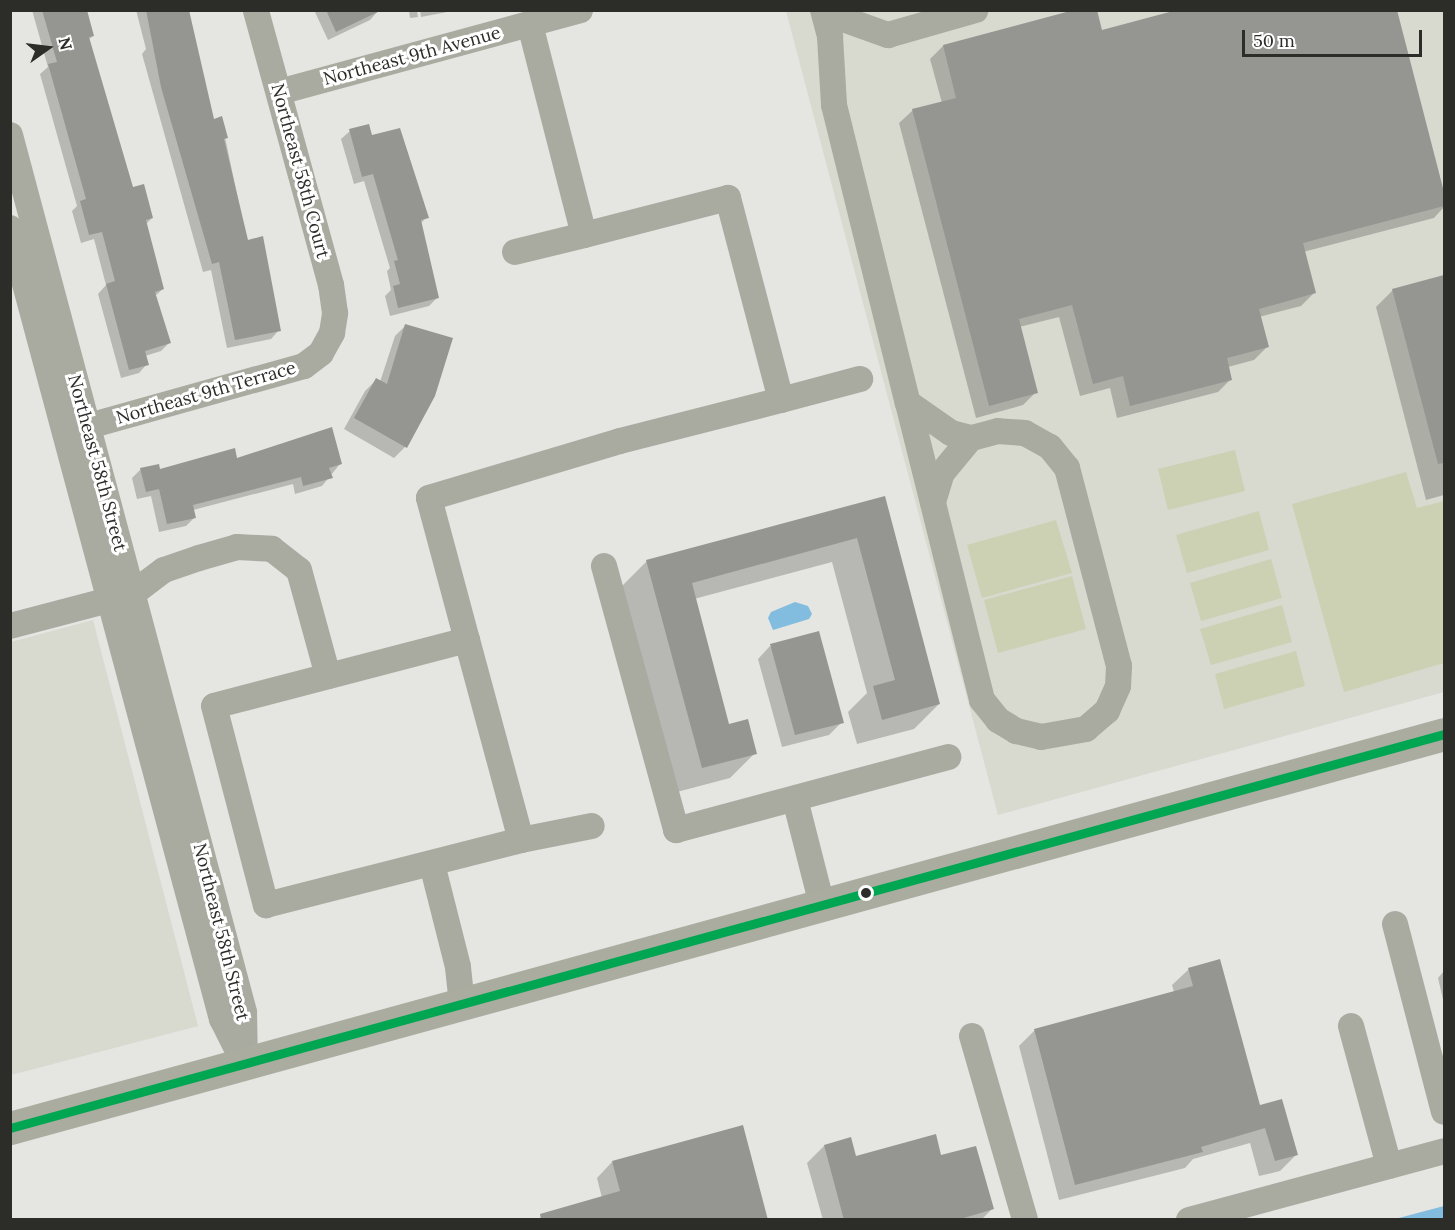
<!DOCTYPE html>
<style>
body{margin:0}
#map{position:relative;width:1455px;height:1230px;overflow:hidden;background:#e5e5e1;font-family:Lora,serif}
div>[style]{position:absolute}
.built>*{inset:0;background:#d8d9cf}
.green>*{inset:0;background:#cdd1b4}
.water>*{inset:0;background:#82bcde}
.shadow>*{inset:0;background:#0003}
.building>*{inset:0;background:#959592}
.minor>*{height:26px;margin:-13px;padding:0 13px;transform-origin:13px;border-radius:13px;background:#a9aaa0}
.major>*{height:33px;margin:-16.5px;padding:0 16.5px;transform-origin:16.5px;border-radius:16.5px;background:#aaaca0}
.bus-1>*{height:9px;margin:-4.5px;padding:0 4.5px;transform-origin:4.5px;border-radius:4.5px;background:#00a651}
.dots>*{width:16px;height:16px;translate:-50% -50%;box-sizing:border-box;border:3px solid #fff;border-radius:50%}
span{translate:-50% -50%;white-space:nowrap;text-align:center;line-height:1.15;-webkit-text-stroke:6px #fff;paint-order:stroke}
.street-label{font-size:18px;color:#2c2c29}
.frame{position:absolute;inset:0;border:12px solid #2c2c29;pointer-events:none}
.north{position:absolute;left:18px;top:18px;width:60px;height:60px;-webkit-text-stroke:4px #fff;paint-order:stroke;rotate:76deg;font-size:16px;font-weight:700;line-height:24px;text-align:center;color:#2c2c29}
.north::after{content:'';display:block;margin:auto;width:21px;height:27px;background:#2c2c29;clip-path:polygon(50% 0,100% 100%,50% 72%,0 100%)}
.scale{position:absolute;left:1242px;top:30px;width:180px;height:27px;box-sizing:border-box;border:3px solid #2c2c29;border-top:0;padding-left:8px;font-size:18px;line-height:21px;white-space:nowrap;color:#2c2c29;-webkit-text-stroke:4px #fff;paint-order:stroke}
</style>
<div id="map">
<div class="built">
<div style="clip-path:polygon(786px 11px,1444px 11px,1444px 692px,998px 815px)"></div>
<div style="clip-path:polygon(93px 620px,198px 1026px,11px 1075px,11px 642px)"></div>
</div>
<div class="green">
<div style="clip-path:polygon(1235px 450px,1245px 491px,1168px 510px,1158px 469px)"></div>
<div style="clip-path:polygon(1406px 472px,1417px 508px,1444px 501px,1444px 663px,1344px 692px,1292px 504px)"></div>
<div style="clip-path:polygon(1259px 511px,1269px 550px,1187px 573px,1176px 535px)"></div>
<div style="clip-path:polygon(1056px 520px,1072px 573px,982px 598px,967px 545px)"></div>
<div style="clip-path:polygon(1271px 559px,1282px 598px,1201px 621px,1190px 583px)"></div>
<div style="clip-path:polygon(1072px 576px,1086px 629px,998px 653px,984px 600px)"></div>
<div style="clip-path:polygon(1282px 605px,1292px 642px,1211px 665px,1200px 629px)"></div>
<div style="clip-path:polygon(1296px 651px,1305px 686px,1224px 709px,1215px 674px)"></div>
</div>
<div class="water">
<div style="clip-path:polygon(795px 602px,808px 606px,812px 614px,809px 619px,773px 630px,768px 618px,771px 612px)"></div>
<div style="clip-path:polygon(1444px 1206px,1444px 1219px,1395px 1219px)"></div>
</div>
<div class="shadow">
<div style="clip-path:polygon(32px 10px,86px 10px,93px 36px,88px 40px,132px 188px,152px 218px,146px 224px,163px 289px,155px 296px,169px 343px,161px 351px,145px 356px,147px 364px,139px 373px,121px 378px,98px 294px,106px 285px,94px 239px,81px 243px,72px 211px,77px 206px,40px 74px,48px 67px)"></div>
<div style="clip-path:polygon(136px 10px,191px 10px,188px 13px,212px 121px,221px 118px,247px 242px,279px 330px,271px 339px,227px 348px,211px 270px,203px 272px,142px 54px,146px 49px)"></div>
<div style="clip-path:polygon(314px 10px,378px 10px,378px 11px,370px 20px,328px 40px)"></div>
<div style="clip-path:polygon(409px 10px,417px 10px,418px 17px,410px 18px)"></div>
<div style="clip-path:polygon(420px 10px,458px 10px,421px 17px)"></div>
<div style="clip-path:polygon(1396px 10px,1444px 198px,1444px 207px,1434px 218px,1303px 252px,1314px 293px,1301px 306px,1259px 317px,1267px 347px,1254px 360px,1228px 367px,1231px 379px,1218px 392px,1117px 418px,1110px 388px,1080px 396px,1059px 317px,1019px 327px,1036px 392px,1023px 405px,976px 418px,899px 123px,912px 111px,942px 103px,930px 59px,943px 46px)"></div>
<div style="clip-path:polygon(350px 131px,371px 137px,427px 217px,420px 224px,437px 298px,429px 306px,390px 316px,385px 296px,391px 290px,387px 271px,390px 268px,364px 181px,354px 184px,341px 139px)"></div>
<div style="clip-path:polygon(1444px 277px,1444px 495px,1426px 500px,1376px 307px,1393px 290px)"></div>
<div style="clip-path:polygon(406px 325px,405px 447px,394px 458px,344px 429px,365px 391px,376px 380px,380px 382px,395px 336px)"></div>
<div style="clip-path:polygon(236px 459px,340px 464px,322px 486px,295px 494px,293px 484px,193px 510px,195px 517px,186px 526px,159px 532px,151px 496px,137px 499px,132px 478px,141px 469px,159px 471px)"></div>
<div style="clip-path:polygon(884px 498px,939px 704px,914px 729px,857px 744px,848px 712px,867px 693px,832px 562px,694px 599px,728px 726px,755px 753px,730px 778px,677px 792px,622px 586px,647px 561px)"></div>
<div style="clip-path:polygon(770px 646px,842px 722px,829px 735px,782px 747px,758px 659px)"></div>
<div style="clip-path:polygon(1219px 961px,1259px 1107px,1296px 1155px,1280px 1171px,1259px 1176px,1250px 1143px,1193px 1159px,1185px 1168px,1059px 1200px,1019px 1046px,1035px 1030px,1174px 992px,1172px 985px,1188px 970px)"></div>
<div style="clip-path:polygon(1444px 971px,1444px 1004px,1438px 978px)"></div>
<div style="clip-path:polygon(850px 1139px,855px 1158px,940px 1157px,992px 1209px,981px 1220px,823px 1220px,807px 1163px,824px 1146px)"></div>
<div style="clip-path:polygon(612px 1162px,767px 1220px,602px 1198px,597px 1178px)"></div>
</div>
<div class="building">
<div style="clip-path:polygon(42px 10px,87px 10px,94px 36px,89px 37px,133px 187px,144px 184px,153px 218px,146px 220px,164px 289px,155px 292px,171px 343px,145px 351px,149px 365px,129px 370px,106px 284px,115px 281px,102px 232px,89px 235px,80px 201px,86px 199px,48px 64px,57px 62px)"></div>
<div style="clip-path:polygon(146px 10px,189px 10px,214px 119px,222px 116px,228px 138px,224px 139px,248px 240px,263px 236px,281px 331px,235px 340px,219px 262px,212px 264px,161px 87px)"></div>
<div style="clip-path:polygon(326px 10px,382px 10px,336px 32px)"></div>
<div style="clip-path:polygon(1074px 10px,1097px 10px,1102px 30px,1177px 10px,1397px 10px,1444px 192px,1444px 206px,1303px 243px,1316px 293px,1259px 309px,1269px 347px,1227px 358px,1232px 380px,1130px 406px,1123px 376px,1093px 384px,1072px 305px,1019px 319px,1038px 393px,989px 406px,912px 109px,956px 98px,943px 45px)"></div>
<div style="clip-path:polygon(369px 124px,372px 135px,400px 128px,429px 218px,421px 220px,439px 298px,398px 308px,393px 286px,400px 284px,394px 261px,398px 260px,373px 174px,362px 177px,349px 129px)"></div>
<div style="clip-path:polygon(1444px 275px,1444px 463px,1438px 464px,1392px 289px)"></div>
<div style="clip-path:polygon(405px 324px,453px 338px,435px 396px,407px 448px,354px 418px,376px 378px,387px 384px)"></div>
<div style="clip-path:polygon(332px 427px,342px 464px,329px 468px,333px 478px,303px 486px,301px 477px,193px 505px,196px 518px,167px 524px,159px 489px,146px 492px,140px 468px,159px 464px,160px 469px,235px 448px,237px 458px)"></div>
<div style="clip-path:polygon(885px 496px,940px 704px,882px 720px,873px 686px,895px 680px,857px 538px,692px 583px,729px 724px,748px 719px,757px 754px,702px 768px,646px 560px)"></div>
<div style="clip-path:polygon(819px 631px,844px 723px,795px 735px,770px 644px)"></div>
<div style="clip-path:polygon(1220px 959px,1260px 1105px,1282px 1099px,1298px 1155px,1275px 1161px,1265px 1128px,1201px 1147px,1203px 1152px,1075px 1185px,1034px 1029px,1193px 986px,1188px 968px)"></div>
<div style="clip-path:polygon(743px 1125px,768px 1220px,541px 1220px,540px 1214px,620px 1191px,612px 1161px)"></div>
<div style="clip-path:polygon(936px 1134px,941px 1155px,976px 1146px,994px 1209px,957px 1220px,844px 1220px,824px 1145px,851px 1137px,856px 1156px)"></div>
</div>
<div class="minor">
<div style="left:823px;top:10px;width:28px;rotate:75deg"></div>
<div style="left:830px;top:37px;width:68px;rotate:86.6deg"></div>
<div style="left:834px;top:105px;width:307px;rotate:76.1deg"></div>
<div style="left:908px;top:403px;width:306px;rotate:76deg"></div>
<div style="left:982px;top:700px;width:26px;rotate:51deg"></div>
<div style="left:998px;top:720px;width:21px;rotate:31deg"></div>
<div style="left:1016px;top:731px;width:26px;rotate:13deg"></div>
<div style="left:1041px;top:737px;width:46px;rotate:-10.1deg"></div>
<div style="left:1086px;top:729px;width:28px;rotate:-41deg"></div>
<div style="left:1107px;top:711px;width:27px;rotate:-66deg"></div>
<div style="left:1118px;top:686px;width:20px;rotate:-87deg"></div>
<div style="left:1119px;top:666px;width:205px;rotate:-104.7deg"></div>
<div style="left:1067px;top:468px;width:27px;rotate:-129deg"></div>
<div style="left:1050px;top:447px;width:29px;rotate:-151deg"></div>
<div style="left:1025px;top:433px;width:27px;rotate:-176deg"></div>
<div style="left:998px;top:431px;width:28px;rotate:165deg"></div>
<div style="left:971px;top:438px;width:21px;rotate:-166deg"></div>
<div style="left:951px;top:433px;width:52px;rotate:-145.1deg"></div>
<div style="left:829px;top:14px;width:63px;rotate:19.6deg"></div>
<div style="left:888px;top:35px;width:91px;rotate:-15.9deg"></div>
<div style="left:279px;top:92px;width:312px;rotate:-15.2deg"></div>
<div style="left:10px;top:135px;width:908px;rotate:75.06deg"></div>
<div style="left:244px;top:1012px;width:53px;rotate:88.9deg"></div>
<div style="left:10px;top:228px;width:819px;rotate:75deg"></div>
<div style="left:222px;top:1019px;width:45px;rotate:63.4deg"></div>
<div style="left:515px;top:252px;width:71px;rotate:-13.8deg"></div>
<div style="left:781px;top:400px;width:82px;rotate:-14.9deg"></div>
<div style="left:71px;top:431px;width:242px;rotate:-15.6deg"></div>
<div style="left:304px;top:366px;width:21px;rotate:-37deg"></div>
<div style="left:321px;top:353px;width:23px;rotate:-61deg"></div>
<div style="left:332px;top:333px;width:20px;rotate:-81deg"></div>
<div style="left:335px;top:313px;width:28px;rotate:-98deg"></div>
<div style="left:331px;top:285px;width:285px;rotate:-105.3deg"></div>
<div style="left:933px;top:502px;width:30px;rotate:-73deg"></div>
<div style="left:942px;top:473px;width:45px;rotate:-50.4deg"></div>
<div style="left:604px;top:566px;width:274px;rotate:74.7deg"></div>
<div style="left:676px;top:830px;width:282px;rotate:-15deg"></div>
<div style="left:10px;top:626px;width:126px;rotate:-14.7deg"></div>
<div style="left:132px;top:594px;width:40px;rotate:-37deg"></div>
<div style="left:164px;top:570px;width:37px;rotate:-19deg"></div>
<div style="left:199px;top:558px;width:40px;rotate:-16deg"></div>
<div style="left:237px;top:547px;width:35px;rotate:3deg"></div>
<div style="left:272px;top:549px;width:34px;rotate:38deg"></div>
<div style="left:299px;top:570px;width:110px;rotate:74.7deg"></div>
<div style="left:467px;top:640px;width:147px;rotate:-105deg"></div>
<div style="left:429px;top:498px;width:199px;rotate:-16.6deg"></div>
<div style="left:620px;top:441px;width:166px;rotate:-14.3deg"></div>
<div style="left:781px;top:400px;width:209px;rotate:-104.7deg"></div>
<div style="left:728px;top:198px;width:149px;rotate:165.6deg"></div>
<div style="left:584px;top:235px;width:218px;rotate:-104.4deg"></div>
<div style="left:795px;top:799px;width:109px;rotate:75.7deg"></div>
<div style="left:521px;top:840px;width:207px;rotate:-105.1deg"></div>
<div style="left:467px;top:640px;width:261px;rotate:165.4deg"></div>
<div style="left:214px;top:706px;width:206px;rotate:75.4deg"></div>
<div style="left:266px;top:905px;width:263px;rotate:-14.3deg"></div>
<div style="left:521px;top:840px;width:72px;rotate:-11.2deg"></div>
<div style="left:432px;top:864px;width:106px;rotate:75.8deg"></div>
<div style="left:458px;top:967px;width:38px;rotate:84deg"></div>
<div style="left:1395px;top:924px;width:194px;rotate:75.4deg"></div>
<div style="left:1351px;top:1026px;width:145px;rotate:74.8deg"></div>
<div style="left:972px;top:1036px;width:191px;rotate:73.9deg"></div>
<div style="left:1189px;top:1220px;width:264px;rotate:-15.1deg"></div>
</div>
<div class="major">
<div style="left:10px;top:1128px;width:1487px;rotate:-15.36deg"></div>
</div>
<div class="bus-1">
<div style="left:10px;top:1128px;width:1487px;rotate:-15.36deg"></div>
</div>
<div class="dots">
<div style="left:866px;top:893px;background:#2c2c29"></div>
</div>
<div class="street-label">
<span style="left:412px;top:56px;rotate:-15deg">Northeast 9th Avenue</span>
<span style="left:300px;top:171px;rotate:75deg">Northeast 58th Court</span>
<span style="left:206px;top:393px;rotate:-16deg">Northeast 9th Terrace</span>
<span style="left:97px;top:463px;rotate:75deg">Northeast 58th Street</span>
<span style="left:221px;top:932px;rotate:76deg">Northeast 58th Street</span>
</div>
<div class="frame"></div>
<div class="north">N</div>
<div class="scale">50 m</div>
</div>
